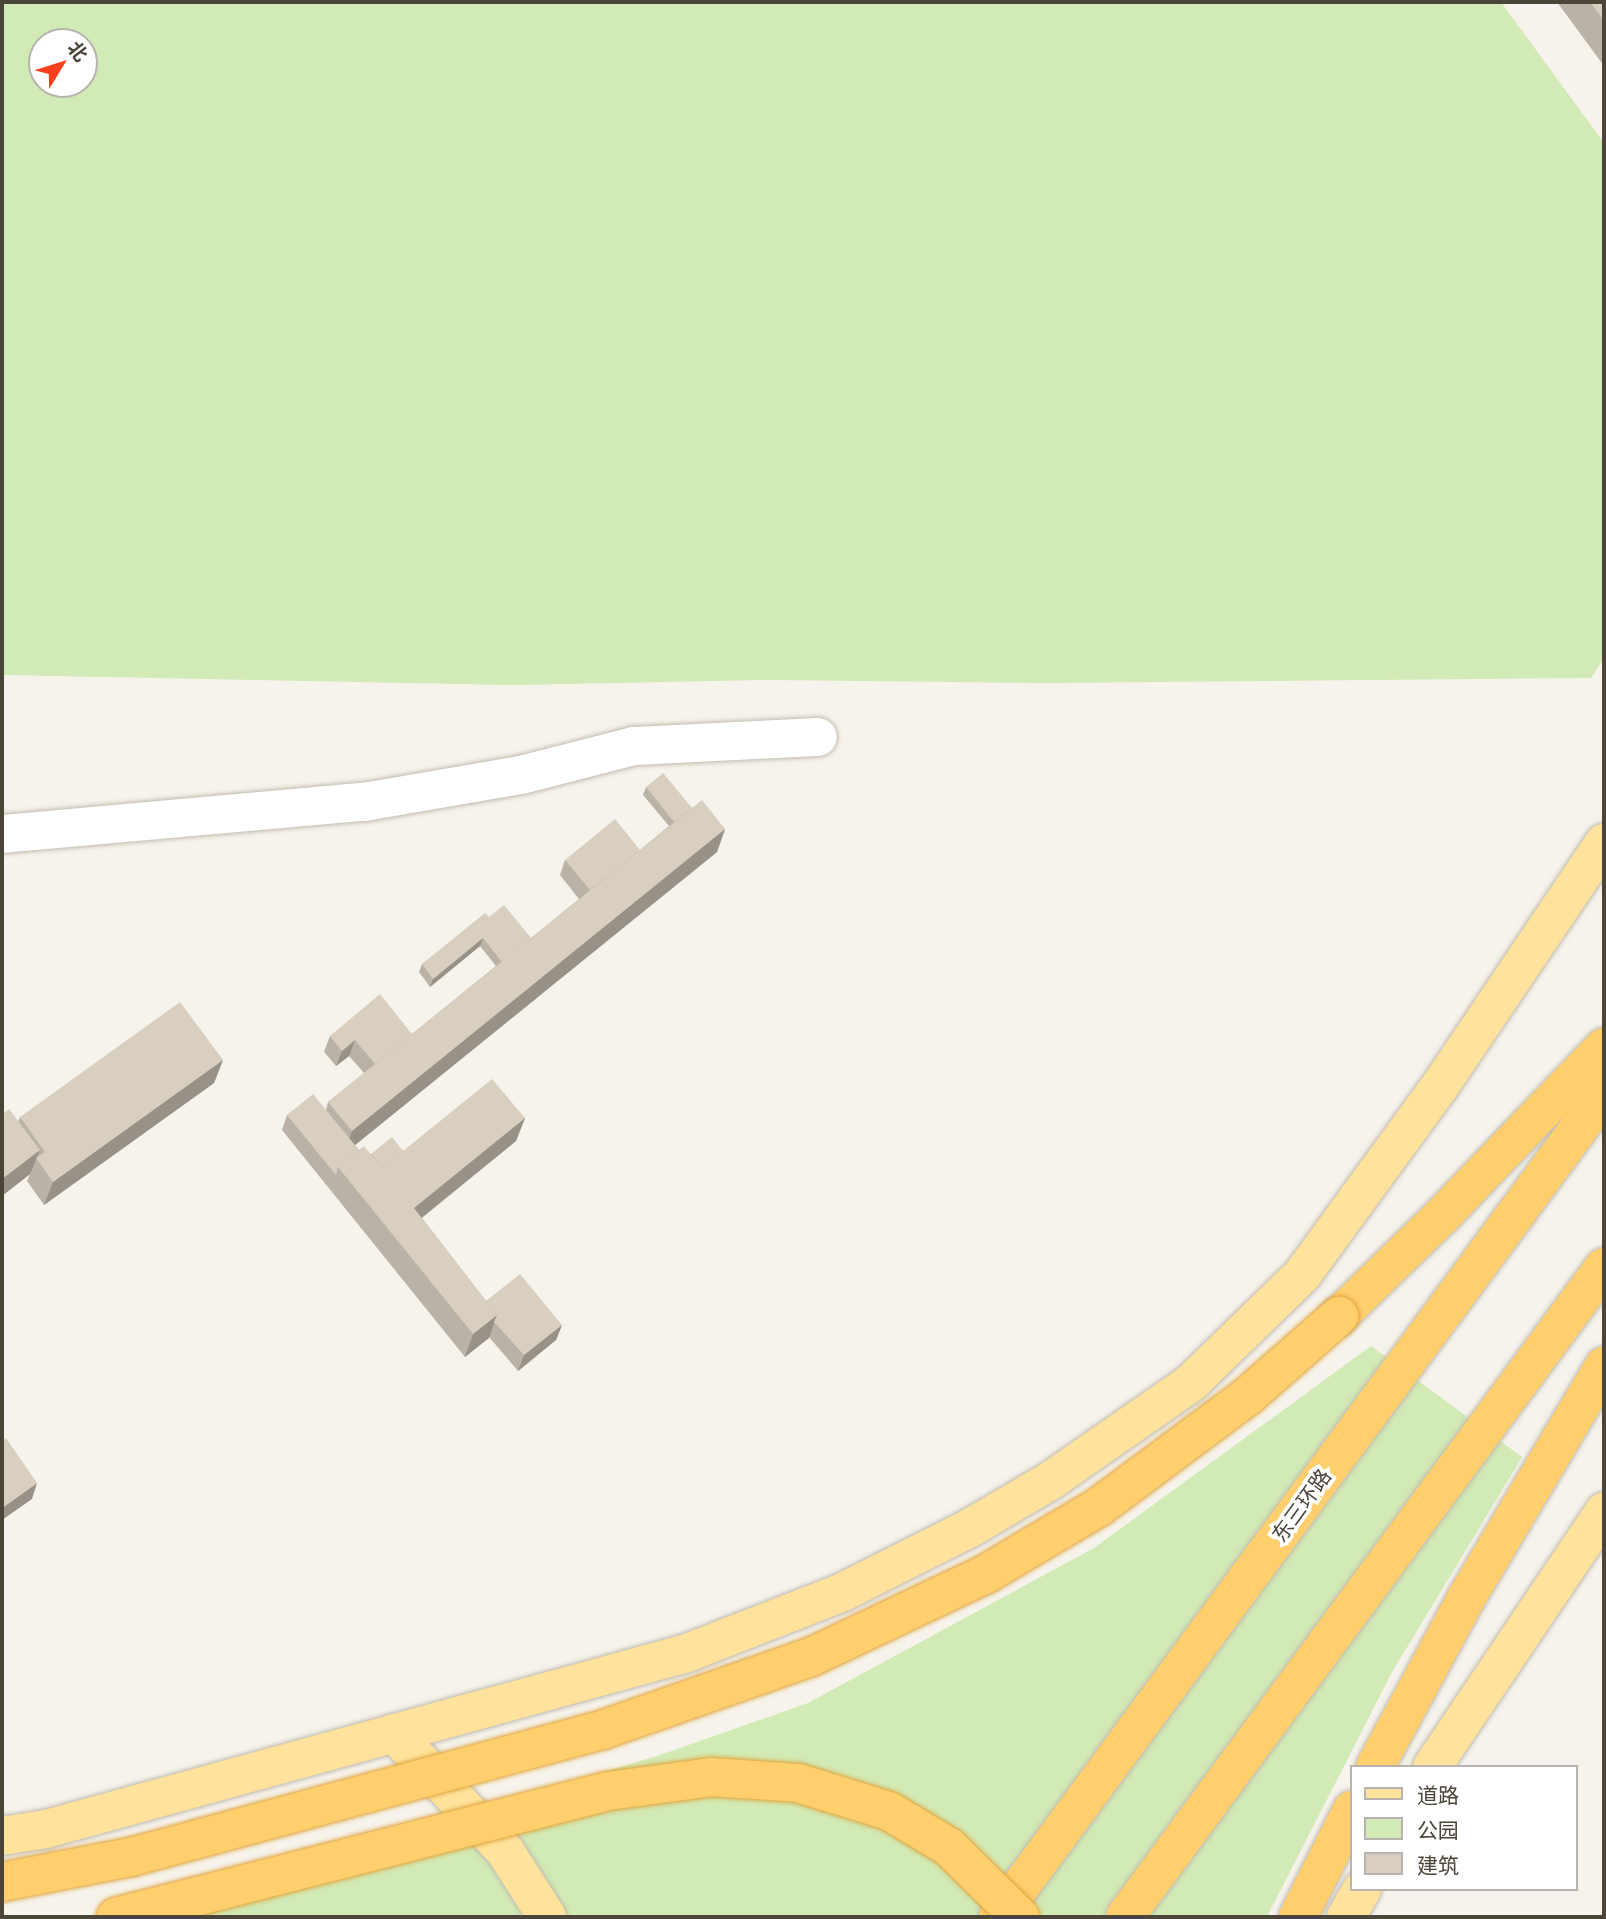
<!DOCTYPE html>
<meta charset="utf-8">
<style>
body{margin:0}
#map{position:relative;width:1606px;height:1919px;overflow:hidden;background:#f6f3ec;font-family:"Asap Condensed","Noto Sans SC",sans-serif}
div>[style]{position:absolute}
.green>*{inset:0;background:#d2eab5}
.roads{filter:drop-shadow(0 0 2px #c2bbae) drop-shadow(0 0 2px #c2bbae)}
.minor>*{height:38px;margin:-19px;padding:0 19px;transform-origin:19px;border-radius:19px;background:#fff}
.major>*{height:38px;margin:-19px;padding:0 19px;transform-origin:19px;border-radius:19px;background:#ffe39c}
.highway>*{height:38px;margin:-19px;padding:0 19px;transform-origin:19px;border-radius:19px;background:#ffcf6e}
.bridges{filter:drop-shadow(0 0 2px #e0a43c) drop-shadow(0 0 2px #e0a43c)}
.highway-bridge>*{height:38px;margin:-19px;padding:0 19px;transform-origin:19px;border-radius:19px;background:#ffcf6e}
.wall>*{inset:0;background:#bab2a6}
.shaded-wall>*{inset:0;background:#979187}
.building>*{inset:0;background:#d8cfc1}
span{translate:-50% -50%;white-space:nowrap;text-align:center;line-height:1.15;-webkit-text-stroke:7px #fff;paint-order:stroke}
.street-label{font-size:21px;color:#4b4439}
.frame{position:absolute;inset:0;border:4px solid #4b4439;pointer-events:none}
.legend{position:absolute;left:1350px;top:1765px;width:228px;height:126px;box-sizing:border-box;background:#fff;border:2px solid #b7b4b0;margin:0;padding:9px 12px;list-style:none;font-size:21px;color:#4b4439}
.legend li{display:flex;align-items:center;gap:14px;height:35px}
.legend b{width:35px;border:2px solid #b7b4b0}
.north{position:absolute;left:28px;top:28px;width:70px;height:70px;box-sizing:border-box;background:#fff;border:2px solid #b7b4b0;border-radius:50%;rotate:52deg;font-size:19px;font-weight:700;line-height:28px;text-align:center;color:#4b4439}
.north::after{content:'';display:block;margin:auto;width:24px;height:32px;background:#fc3f1d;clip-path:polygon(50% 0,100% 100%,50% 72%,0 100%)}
</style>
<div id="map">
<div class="green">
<div style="clip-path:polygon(evenodd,2px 2px,1501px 2px,1604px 143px,1604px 658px,1591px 678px,1046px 683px,769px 680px,516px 685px,2px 675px,2px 2px,42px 42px,84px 42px,84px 84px,42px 84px,42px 42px)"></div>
<div style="clip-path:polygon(1371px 1346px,1522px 1457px,1391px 1674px,1267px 1917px,200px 1917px,198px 1888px,319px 1857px,657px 1756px,808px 1703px,1094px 1548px)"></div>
</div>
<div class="roads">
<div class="minor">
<div style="left:2px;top:834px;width:363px;rotate:-5.1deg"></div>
<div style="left:364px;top:802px;width:159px;rotate:-9.8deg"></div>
<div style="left:521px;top:775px;width:117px;rotate:-14.4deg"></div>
<div style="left:634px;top:746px;width:184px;rotate:-2.8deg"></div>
</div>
<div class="major">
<div style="left:394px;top:1733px;width:162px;rotate:46.8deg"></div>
<div style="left:505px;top:1851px;width:78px;rotate:57.5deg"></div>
<div style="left:1432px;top:1767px;width:308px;rotate:-56deg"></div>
<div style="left:2px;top:1836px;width:45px;rotate:-9deg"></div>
<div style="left:46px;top:1829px;width:665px;rotate:-15.35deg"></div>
<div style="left:687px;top:1653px;width:165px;rotate:-21.3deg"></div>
<div style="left:841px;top:1593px;width:144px;rotate:-26.7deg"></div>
<div style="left:970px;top:1528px;width:93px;rotate:-30.4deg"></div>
<div style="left:1050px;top:1481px;width:172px;rotate:-34.8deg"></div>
<div style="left:1191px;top:1383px;width:155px;rotate:-44.2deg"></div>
<div style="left:1302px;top:1275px;width:234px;rotate:-53.9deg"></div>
<div style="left:1440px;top:1086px;width:293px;rotate:-56deg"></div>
<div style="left:1346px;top:1917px;width:32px;rotate:-60deg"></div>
</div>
<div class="highway">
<div style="left:1339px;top:1316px;width:144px;rotate:-44.2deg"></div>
<div style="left:1442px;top:1216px;width:234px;rotate:-46.2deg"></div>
<div style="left:1375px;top:1767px;width:193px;rotate:-61.6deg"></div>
<div style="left:1467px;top:1597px;width:269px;rotate:-59.3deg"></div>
<div style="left:998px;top:1917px;width:1022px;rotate:-53.63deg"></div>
<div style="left:1125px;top:1917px;width:807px;rotate:-53.61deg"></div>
<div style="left:1298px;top:1917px;width:120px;rotate:-63.2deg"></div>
</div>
</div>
<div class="bridges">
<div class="highway-bridge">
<div style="left:2px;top:1882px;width:131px;rotate:-11deg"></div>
<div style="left:131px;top:1857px;width:488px;rotate:-15.1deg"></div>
<div style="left:602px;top:1730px;width:221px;rotate:-19.3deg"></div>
<div style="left:811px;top:1657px;width:194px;rotate:-25.4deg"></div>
<div style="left:986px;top:1574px;width:131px;rotate:-30.7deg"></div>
<div style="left:1099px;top:1507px;width:187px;rotate:-36.7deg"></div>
<div style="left:1249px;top:1395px;width:120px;rotate:-41.3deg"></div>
<div style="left:116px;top:1917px;width:508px;rotate:-14.36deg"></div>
<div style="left:608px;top:1791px;width:104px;rotate:-7.7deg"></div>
<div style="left:711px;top:1777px;width:87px;rotate:3.9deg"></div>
<div style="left:798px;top:1783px;width:95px;rotate:17.1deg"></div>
<div style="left:889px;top:1811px;width:70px;rotate:31deg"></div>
<div style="left:949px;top:1847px;width:100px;rotate:44.6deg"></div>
</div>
</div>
<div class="wall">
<div style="clip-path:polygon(1557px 2px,1604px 2px,1604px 66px)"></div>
<div style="clip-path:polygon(646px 787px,692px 808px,725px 829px,717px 852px,355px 1145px,359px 1150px,371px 1154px,403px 1151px,525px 1118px,516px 1141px,422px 1218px,486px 1301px,562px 1325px,556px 1340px,518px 1371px,489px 1337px,465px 1357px,282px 1130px,287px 1115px,326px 1110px,328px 1102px,364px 1073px,349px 1056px,336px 1066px,324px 1052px,330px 1036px,412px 1034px,496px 966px,480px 946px,430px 987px,419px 972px,422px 964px,489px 917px,531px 938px,579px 899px,560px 875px,565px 860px,640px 850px,669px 826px,643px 795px)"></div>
<div style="clip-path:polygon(223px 1060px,214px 1083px,44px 1205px,27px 1181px,30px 1174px,2px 1196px,2px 1115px,18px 1122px,20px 1117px)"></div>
</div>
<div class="shaded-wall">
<div style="clip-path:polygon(725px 829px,717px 852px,344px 1154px,352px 1131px)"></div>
<div style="clip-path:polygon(483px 938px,480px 946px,430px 987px,433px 979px)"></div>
<div style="clip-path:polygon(355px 1040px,349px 1056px,336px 1066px,342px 1051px)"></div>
<div style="clip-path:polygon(223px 1060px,214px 1083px,44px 1205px,53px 1182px)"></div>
<div style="clip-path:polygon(525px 1118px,516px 1141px,405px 1231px,414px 1208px)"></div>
<div style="clip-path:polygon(40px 1150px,30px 1174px,2px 1196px,2px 1179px)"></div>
<div style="clip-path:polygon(497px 1315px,489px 1338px,465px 1357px,473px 1334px)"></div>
<div style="clip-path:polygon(562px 1325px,556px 1340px,518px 1371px,524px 1355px)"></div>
<div style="clip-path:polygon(37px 1483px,32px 1499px,2px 1520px,2px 1508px)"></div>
</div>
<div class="building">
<div style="clip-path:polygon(1590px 2px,1604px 2px,1604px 21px)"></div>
<div style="clip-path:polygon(663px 773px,692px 808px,674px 822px,646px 787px)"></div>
<div style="clip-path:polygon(702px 800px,725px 829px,352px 1131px,328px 1102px)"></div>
<div style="clip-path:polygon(615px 819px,640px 850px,590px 890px,565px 860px)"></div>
<div style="clip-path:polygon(504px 905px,531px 938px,502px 962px,483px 938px,433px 979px,422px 964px,485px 913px,489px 917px)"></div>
<div style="clip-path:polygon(380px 994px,412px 1034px,375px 1064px,355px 1040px,342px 1051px,330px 1036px)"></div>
<div style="clip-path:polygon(180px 1002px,223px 1060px,53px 1182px,36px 1158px,45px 1152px,20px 1117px)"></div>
<div style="clip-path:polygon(492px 1079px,525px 1118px,414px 1208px,497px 1315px,473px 1334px,338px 1167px,364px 1146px,382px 1168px)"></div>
<div style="clip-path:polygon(313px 1094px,359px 1150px,338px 1167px,336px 1175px,287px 1115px)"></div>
<div style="clip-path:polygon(9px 1109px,40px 1150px,2px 1179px,2px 1115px)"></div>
<div style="clip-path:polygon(392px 1137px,403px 1151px,382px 1168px,371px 1154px)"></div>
<div style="clip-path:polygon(520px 1274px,562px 1325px,524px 1355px,494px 1322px,497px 1315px,486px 1301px)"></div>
<div style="clip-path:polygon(6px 1438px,37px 1483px,2px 1508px,2px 1442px)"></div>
</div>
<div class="street-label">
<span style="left:1301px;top:1505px;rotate:-54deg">东三环路</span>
</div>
<div class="frame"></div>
<ul class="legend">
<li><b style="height:9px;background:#ffe39c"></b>道路</li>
<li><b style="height:19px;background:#d2eab5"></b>公园</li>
<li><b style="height:19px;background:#d8cfc1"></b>建筑</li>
</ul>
<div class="north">北</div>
</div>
